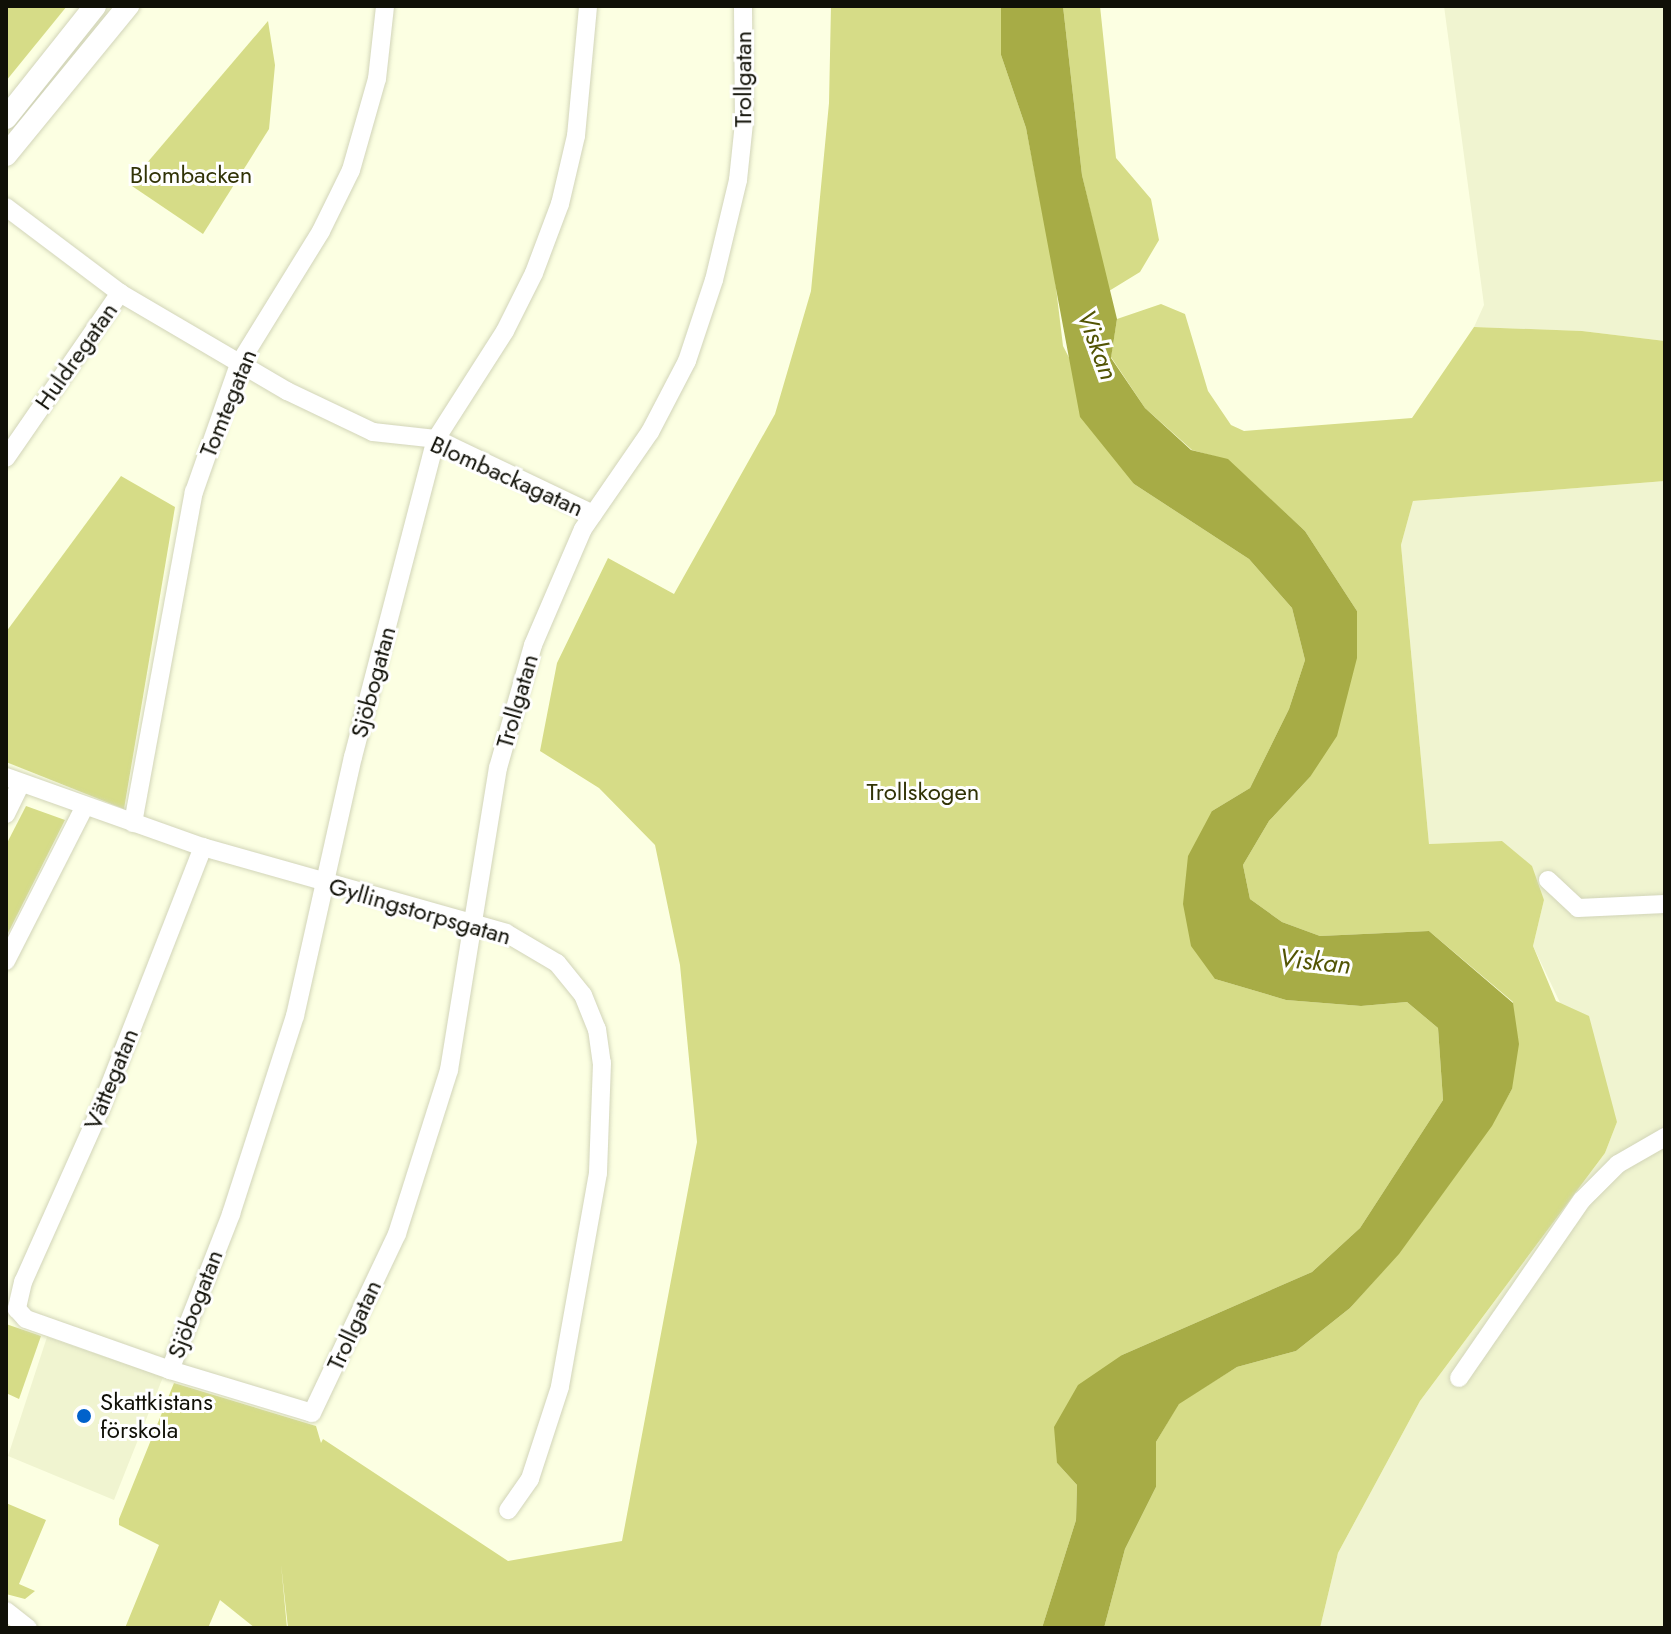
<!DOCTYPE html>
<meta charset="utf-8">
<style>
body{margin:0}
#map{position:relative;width:1671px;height:1634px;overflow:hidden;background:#fcffe2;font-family:Jost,sans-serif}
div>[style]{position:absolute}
.built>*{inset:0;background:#f0f4d0}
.green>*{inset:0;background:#d6dc87}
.water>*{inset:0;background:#a7ac46}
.roads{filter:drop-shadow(0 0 2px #d2d5b9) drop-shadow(0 0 2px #d2d5b9)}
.minor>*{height:18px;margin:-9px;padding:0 9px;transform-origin:9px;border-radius:9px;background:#fff}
.tertiary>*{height:22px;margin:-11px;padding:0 11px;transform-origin:11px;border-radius:11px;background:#fff}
.dots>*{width:22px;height:22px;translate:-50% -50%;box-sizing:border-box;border:4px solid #fff;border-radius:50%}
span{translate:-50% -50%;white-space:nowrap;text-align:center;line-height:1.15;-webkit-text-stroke:6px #fff;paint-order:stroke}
.street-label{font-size:24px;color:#101007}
.park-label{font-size:24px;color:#313306}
.poi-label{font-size:24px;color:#101007}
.left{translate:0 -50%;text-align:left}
.water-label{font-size:26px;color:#525404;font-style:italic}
.frame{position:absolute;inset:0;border:8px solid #101007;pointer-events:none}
</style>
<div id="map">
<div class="built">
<div style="clip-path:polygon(1444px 6px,1665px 6px,1665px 341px,1582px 331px,1474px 327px,1484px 305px)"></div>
<div style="clip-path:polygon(1665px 481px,1665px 1628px,1320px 1628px,1338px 1553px,1420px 1401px,1605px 1153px,1617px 1122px,1533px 946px,1544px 900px,1502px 841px,1429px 844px,1401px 545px,1413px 501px)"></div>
<div style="clip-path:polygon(47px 1337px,163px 1377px,114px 1500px,8px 1456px)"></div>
</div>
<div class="green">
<div style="clip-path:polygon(6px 6px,67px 6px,6px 81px)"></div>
<div style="clip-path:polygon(831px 6px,1001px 6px,1001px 55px,1026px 128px,1054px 271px,1063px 346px,1134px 484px,1249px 559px,1292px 608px,1305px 660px,1289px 709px,1250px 788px,1212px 811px,1215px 979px,1286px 1000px,1361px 1006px,1407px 1002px,1438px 1028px,1443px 1100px,1360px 1228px,1312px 1272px,1122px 1355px,1057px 1463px,1077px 1485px,1076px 1520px,1042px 1628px,288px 1628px,281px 1564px,287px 1628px,255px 1628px,220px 1600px,208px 1628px,125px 1628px,159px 1545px,119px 1525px,119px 1519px,174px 1383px,316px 1426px,321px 1443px,323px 1439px,508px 1561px,622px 1541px,697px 1142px,680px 965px,655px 845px,599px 788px,540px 751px,557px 663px,608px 558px,674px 594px,775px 414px,811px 291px,829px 103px)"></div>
<div style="clip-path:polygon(1063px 6px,1100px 6px,1116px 158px,1151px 199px,1159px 240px,1140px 272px,1109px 291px,1082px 175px)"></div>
<div style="clip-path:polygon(268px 21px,275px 65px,269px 129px,203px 234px,129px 184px)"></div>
<div style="clip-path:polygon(1161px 304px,1185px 314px,1208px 391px,1231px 425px,1244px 431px,1412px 418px,1474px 327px,1582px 331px,1665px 341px,1665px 481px,1413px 501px,1401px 545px,1429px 844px,1502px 841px,1532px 866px,1544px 900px,1533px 946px,1556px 1001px,1589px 1016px,1617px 1122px,1605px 1153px,1420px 1401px,1338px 1553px,1320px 1628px,1104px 1628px,1125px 1549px,1156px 1487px,1156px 1442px,1179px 1403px,1237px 1367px,1296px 1351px,1350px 1308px,1399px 1253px,1491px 1126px,1512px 1089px,1513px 1002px,1429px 931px,1320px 936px,1282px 922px,1250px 899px,1243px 865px,1269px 821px,1310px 777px,1357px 611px,1305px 531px,1228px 460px,1192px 450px,1145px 408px,1111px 357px,1117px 319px)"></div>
<div style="clip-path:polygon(121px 476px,175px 507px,124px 809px,6px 762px,6px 632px)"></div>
<div style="clip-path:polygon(26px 806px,65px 820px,6px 937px,6px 845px)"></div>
<div style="clip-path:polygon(6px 1324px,41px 1336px,19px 1399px,6px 1393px)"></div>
<div style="clip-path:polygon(6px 1503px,46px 1520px,19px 1584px,35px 1591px,25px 1599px,6px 1594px)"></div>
</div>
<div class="water">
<div style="clip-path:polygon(1001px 6px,1063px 6px,1082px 175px,1117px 319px,1111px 358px,1145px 408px,1191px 450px,1228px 459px,1305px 531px,1357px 611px,1357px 658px,1337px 736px,1310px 777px,1269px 821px,1243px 865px,1250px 899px,1282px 922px,1320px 936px,1429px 931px,1513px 1003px,1519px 1044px,1512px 1089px,1492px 1126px,1399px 1254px,1350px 1308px,1296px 1351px,1237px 1367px,1179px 1404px,1156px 1442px,1156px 1487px,1125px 1549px,1104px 1628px,1042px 1628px,1076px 1520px,1077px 1485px,1057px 1463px,1054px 1427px,1078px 1385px,1122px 1355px,1312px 1272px,1360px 1228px,1443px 1100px,1438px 1028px,1407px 1002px,1361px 1006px,1286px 1000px,1215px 979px,1191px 946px,1183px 904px,1188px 856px,1212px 811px,1250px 788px,1289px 709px,1305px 660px,1292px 608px,1249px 559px,1134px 484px,1080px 417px,1026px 128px,1001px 55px)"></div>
</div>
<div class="roads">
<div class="minor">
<div style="left:6px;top:207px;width:143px;rotate:37deg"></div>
<div style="left:120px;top:293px;width:194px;rotate:30.4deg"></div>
<div style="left:287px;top:391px;width:95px;rotate:25.5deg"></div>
<div style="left:373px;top:432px;width:63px;rotate:6.3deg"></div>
<div style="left:436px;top:439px;width:174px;rotate:25.5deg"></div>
<div style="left:6px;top:458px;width:201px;rotate:-55.4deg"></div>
<div style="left:6px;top:777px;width:209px;rotate:19.6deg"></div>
<div style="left:203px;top:847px;width:315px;rotate:15.8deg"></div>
<div style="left:506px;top:933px;width:59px;rotate:30.5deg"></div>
<div style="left:557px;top:963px;width:41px;rotate:50.9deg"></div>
<div style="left:583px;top:995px;width:37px;rotate:68deg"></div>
<div style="left:597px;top:1029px;width:34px;rotate:82deg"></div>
<div style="left:602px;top:1063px;width:110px;rotate:92.1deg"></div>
<div style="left:598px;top:1173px;width:217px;rotate:100.1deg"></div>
<div style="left:560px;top:1387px;width:97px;rotate:108.1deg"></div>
<div style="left:530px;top:1479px;width:38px;rotate:125deg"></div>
<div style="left:6px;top:814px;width:34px;rotate:-64deg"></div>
<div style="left:133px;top:823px;width:337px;rotate:-79.6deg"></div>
<div style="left:194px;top:492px;width:136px;rotate:-70.6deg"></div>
<div style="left:239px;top:364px;width:156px;rotate:-58.3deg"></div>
<div style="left:321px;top:231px;width:68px;rotate:-63.8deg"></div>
<div style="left:351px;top:170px;width:95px;rotate:-74.1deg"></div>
<div style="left:377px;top:79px;width:73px;rotate:-83.7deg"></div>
<div style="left:203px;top:847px;width:282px;rotate:111.4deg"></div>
<div style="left:100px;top:1110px;width:188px;rotate:114.1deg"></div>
<div style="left:23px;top:1282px;width:28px;rotate:103deg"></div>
<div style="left:17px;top:1309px;width:13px;rotate:48deg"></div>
<div style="left:26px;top:1319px;width:153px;rotate:19.5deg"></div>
<div style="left:170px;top:1370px;width:148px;rotate:16.8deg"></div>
<div style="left:312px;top:1413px;width:198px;rotate:-64.6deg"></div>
<div style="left:397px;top:1234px;width:172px;rotate:-72.4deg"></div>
<div style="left:449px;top:1070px;width:306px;rotate:-80.8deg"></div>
<div style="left:498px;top:768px;width:128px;rotate:-74.1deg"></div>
<div style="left:533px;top:645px;width:126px;rotate:-66.7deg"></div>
<div style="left:583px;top:529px;width:118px;rotate:-55.4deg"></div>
<div style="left:650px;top:432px;width:80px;rotate:-62.5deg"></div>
<div style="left:687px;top:361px;width:85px;rotate:-71.6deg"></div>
<div style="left:714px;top:280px;width:103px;rotate:-76.5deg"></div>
<div style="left:738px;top:180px;width:57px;rotate:-84deg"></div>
<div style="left:744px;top:123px;width:117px;rotate:-90.5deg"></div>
<div style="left:1548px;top:880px;width:41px;rotate:43deg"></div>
<div style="left:1578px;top:908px;width:87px;rotate:-2.6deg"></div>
<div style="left:6px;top:961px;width:174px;rotate:-63deg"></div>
<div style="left:170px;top:1370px;width:168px;rotate:-68.6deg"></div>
<div style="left:231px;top:1214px;width:208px;rotate:-72.1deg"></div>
<div style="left:295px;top:1016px;width:265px;rotate:-77.4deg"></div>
<div style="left:353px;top:757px;width:329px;rotate:-75.4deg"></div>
<div style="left:436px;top:439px;width:128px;rotate:-57.4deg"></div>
<div style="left:505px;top:331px;width:65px;rotate:-63.4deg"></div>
<div style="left:534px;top:273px;width:74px;rotate:-69.4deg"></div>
<div style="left:560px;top:204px;width:70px;rotate:-76.8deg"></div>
<div style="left:576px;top:136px;width:131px;rotate:-84.7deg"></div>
<div style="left:1459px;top:1378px;width:216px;rotate:-55.4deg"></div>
<div style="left:1582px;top:1200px;width:51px;rotate:-45deg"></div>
<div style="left:1618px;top:1164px;width:54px;rotate:-29.9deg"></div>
<div style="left:6px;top:1611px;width:28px;rotate:38deg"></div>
</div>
<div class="tertiary">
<div style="left:6px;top:118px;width:143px;rotate:-51.5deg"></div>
<div style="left:6px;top:155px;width:193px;rotate:-50.7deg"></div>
</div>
</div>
<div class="dots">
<div style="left:84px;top:1416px;background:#0062cb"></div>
</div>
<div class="street-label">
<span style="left:743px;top:79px;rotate:-90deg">Trollgatan</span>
<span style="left:76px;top:356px;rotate:-55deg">Huldregatan</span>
<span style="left:228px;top:403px;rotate:-68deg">Tomtegatan</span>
<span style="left:507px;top:476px;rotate:24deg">Blombackagatan</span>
<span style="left:373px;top:682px;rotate:-75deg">Sjöbogatan</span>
<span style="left:517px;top:701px;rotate:-74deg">Trollgatan</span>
<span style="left:420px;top:911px;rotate:16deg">Gyllingstorpsgatan</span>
<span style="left:111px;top:1079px;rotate:-68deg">Vättegatan</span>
<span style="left:195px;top:1304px;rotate:-69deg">Sjöbogatan</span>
<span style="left:354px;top:1325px;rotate:-65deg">Trollgatan</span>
</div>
<div class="park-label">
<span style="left:191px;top:175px">Blombacken</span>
<span style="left:923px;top:792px">Trollskogen</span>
</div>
<div class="poi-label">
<span class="left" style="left:100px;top:1416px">Skattkistans<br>förskola</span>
</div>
<div class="water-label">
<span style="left:1097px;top:345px;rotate:70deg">Viskan</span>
<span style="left:1315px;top:962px;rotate:6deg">Viskan</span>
</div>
<div class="frame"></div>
</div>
